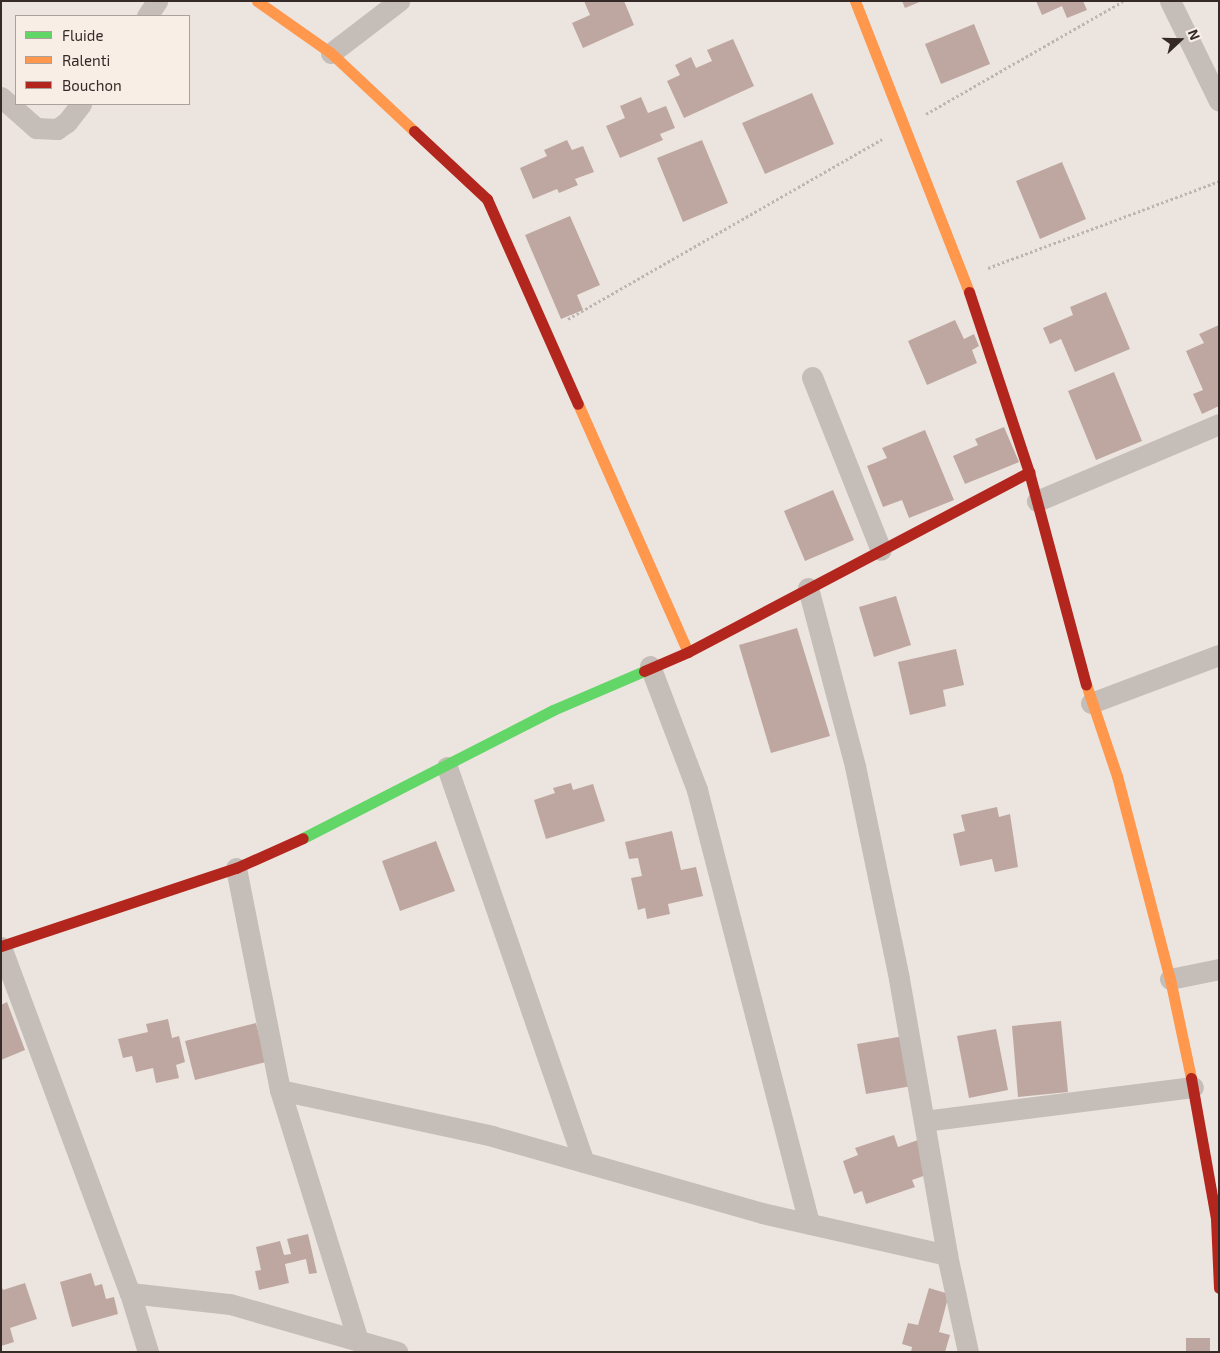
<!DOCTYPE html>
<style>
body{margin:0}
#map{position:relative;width:1220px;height:1353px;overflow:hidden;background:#ece5df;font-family:"Exo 2",sans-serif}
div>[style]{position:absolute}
.building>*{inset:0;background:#bfa7a1}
.path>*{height:3px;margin-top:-1.5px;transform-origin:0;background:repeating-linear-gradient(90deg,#bdb5b1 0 2.5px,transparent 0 5px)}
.street>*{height:21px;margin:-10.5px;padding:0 10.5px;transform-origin:10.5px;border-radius:10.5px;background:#c5bdb8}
.fast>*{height:11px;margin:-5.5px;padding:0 5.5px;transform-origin:5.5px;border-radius:5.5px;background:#63d668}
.slow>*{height:11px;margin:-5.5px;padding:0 5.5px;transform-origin:5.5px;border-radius:5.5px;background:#ff974d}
.jam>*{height:11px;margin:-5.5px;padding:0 5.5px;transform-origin:5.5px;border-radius:5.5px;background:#b3261e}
span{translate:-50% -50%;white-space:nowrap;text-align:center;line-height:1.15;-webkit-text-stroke:4px #f9eee6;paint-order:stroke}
.frame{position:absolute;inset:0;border:2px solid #352a27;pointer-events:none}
.legend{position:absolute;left:15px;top:15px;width:175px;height:90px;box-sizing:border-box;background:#f9eee6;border:1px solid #aba09a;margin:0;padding:6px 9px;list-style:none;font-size:15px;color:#352a27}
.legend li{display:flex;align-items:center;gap:10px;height:25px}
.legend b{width:25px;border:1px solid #aba09a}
.north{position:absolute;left:1155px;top:15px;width:50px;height:50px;-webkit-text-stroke:4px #f9eee6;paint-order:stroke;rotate:69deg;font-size:14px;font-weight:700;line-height:20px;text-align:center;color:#352a27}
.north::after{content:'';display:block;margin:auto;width:18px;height:22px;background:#352a27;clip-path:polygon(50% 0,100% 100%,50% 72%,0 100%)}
</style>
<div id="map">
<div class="building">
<div style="clip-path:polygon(584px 1px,624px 1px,634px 25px,583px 48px,572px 23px,590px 15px)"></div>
<div style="clip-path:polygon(902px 1px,922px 1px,905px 8px)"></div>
<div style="clip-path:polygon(1036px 1px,1083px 1px,1087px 10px,1067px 18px,1062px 6px,1042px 15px)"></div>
<div style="clip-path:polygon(974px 24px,990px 64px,941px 84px,925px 44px)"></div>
<div style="clip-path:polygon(733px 39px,754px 86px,684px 118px,667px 81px,680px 75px,675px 65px,691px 57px,696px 68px,712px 61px,707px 50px)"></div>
<div style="clip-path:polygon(812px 93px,834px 144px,765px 174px,742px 123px)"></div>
<div style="clip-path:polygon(641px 97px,648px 113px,666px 106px,675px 128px,660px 134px,663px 140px,620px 158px,606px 126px,625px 118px,620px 106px)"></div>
<div style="clip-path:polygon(567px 140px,572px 150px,583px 146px,594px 172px,575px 179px,578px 185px,559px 193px,557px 189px,533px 199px,520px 168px,547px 156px,544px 150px)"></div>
<div style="clip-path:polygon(702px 140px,728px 203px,683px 222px,657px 158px)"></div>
<div style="clip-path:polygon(1062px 162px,1086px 219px,1040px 239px,1016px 181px)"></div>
<div style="clip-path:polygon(570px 216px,600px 285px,577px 295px,583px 310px,561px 319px,525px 235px)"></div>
<div style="clip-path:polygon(1106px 292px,1130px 349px,1075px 372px,1061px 339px,1050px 344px,1043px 328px,1073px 315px,1070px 307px)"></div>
<div style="clip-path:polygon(955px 320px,964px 339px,974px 334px,979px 346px,972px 350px,977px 363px,927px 385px,908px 341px)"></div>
<div style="clip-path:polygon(1219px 325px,1219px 406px,1202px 414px,1193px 394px,1203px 390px,1186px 351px,1204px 343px,1199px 334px)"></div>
<div style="clip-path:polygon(1114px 372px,1142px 441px,1096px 460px,1068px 391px)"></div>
<div style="clip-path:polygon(1004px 427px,1019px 462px,965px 484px,953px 456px,978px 445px,975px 439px)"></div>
<div style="clip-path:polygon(925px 430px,954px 500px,909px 518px,902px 500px,883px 507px,867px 466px,887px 458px,882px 448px)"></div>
<div style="clip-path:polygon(833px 490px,854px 540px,805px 561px,784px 511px)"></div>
<div style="clip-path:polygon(896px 596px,911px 645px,874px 657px,859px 607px)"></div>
<div style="clip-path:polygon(797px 628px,830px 736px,771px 753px,739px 645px)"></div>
<div style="clip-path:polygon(956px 649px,964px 685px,943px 690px,946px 706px,910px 715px,898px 662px)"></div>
<div style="clip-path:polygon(571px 783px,573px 790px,593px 784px,605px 821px,546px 839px,534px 800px,555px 793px,553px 788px)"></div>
<div style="clip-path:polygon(997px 807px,999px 817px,1010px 814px,1018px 867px,995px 872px,992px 859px,960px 866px,953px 834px,965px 831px,961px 815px)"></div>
<div style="clip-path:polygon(672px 831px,681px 870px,696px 867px,703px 896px,668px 904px,670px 914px,647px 919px,645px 908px,638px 910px,631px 878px,642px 876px,638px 858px,629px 859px,625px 842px)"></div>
<div style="clip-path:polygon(436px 841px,455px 891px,400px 911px,382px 861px)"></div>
<div style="clip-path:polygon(7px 1002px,25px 1050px,1px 1060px,1px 1005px)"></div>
<div style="clip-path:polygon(168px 1019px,172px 1038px,179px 1036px,185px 1062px,176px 1065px,179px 1078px,156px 1083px,153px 1068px,136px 1072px,132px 1056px,123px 1058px,118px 1039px,148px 1032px,146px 1024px)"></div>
<div style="clip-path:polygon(1061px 1021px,1068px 1092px,1018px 1097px,1012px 1026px)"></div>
<div style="clip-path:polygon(256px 1023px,266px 1062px,195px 1080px,185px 1041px)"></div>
<div style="clip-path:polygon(996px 1029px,1008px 1090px,969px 1098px,957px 1036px)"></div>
<div style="clip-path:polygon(904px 1036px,912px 1086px,866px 1094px,857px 1044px)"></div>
<div style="clip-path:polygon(894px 1135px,898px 1147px,918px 1140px,929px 1174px,912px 1180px,915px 1187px,866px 1204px,862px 1191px,854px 1194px,843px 1161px,858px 1155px,855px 1148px)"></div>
<div style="clip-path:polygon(308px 1234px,317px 1273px,309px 1274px,306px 1259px,285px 1264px,289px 1283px,259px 1290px,255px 1271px,261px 1270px,256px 1247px,280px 1241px,284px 1255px,291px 1254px,287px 1239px)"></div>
<div style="clip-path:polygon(91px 1273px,95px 1286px,102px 1284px,106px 1299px,114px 1297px,118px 1314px,72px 1327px,60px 1282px)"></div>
<div style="clip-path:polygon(25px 1283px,37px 1319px,10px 1328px,14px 1342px,1px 1346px,1px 1285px,3px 1290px)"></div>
<div style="clip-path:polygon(929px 1288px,949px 1294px,939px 1332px,950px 1335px,945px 1352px,911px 1352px,912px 1347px,902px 1344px,908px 1323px,918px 1325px)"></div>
<div style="clip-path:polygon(1186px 1338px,1210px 1338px,1210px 1352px,1186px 1352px)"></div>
</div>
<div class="path">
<div style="left:926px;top:114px;width:227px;rotate:-29.8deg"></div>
<div style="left:988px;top:268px;width:247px;rotate:-20.6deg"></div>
<div style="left:568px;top:319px;width:362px;rotate:-29.8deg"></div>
</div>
<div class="street">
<div style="left:1170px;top:1px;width:111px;rotate:63.9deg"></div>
<div style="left:147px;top:16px;width:18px;rotate:-56deg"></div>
<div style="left:331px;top:53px;width:86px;rotate:-37.4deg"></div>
<div style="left:1px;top:97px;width:47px;rotate:41.5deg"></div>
<div style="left:36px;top:128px;width:21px;rotate:3deg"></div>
<div style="left:57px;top:129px;width:12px;rotate:-35deg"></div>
<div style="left:67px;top:122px;width:23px;rotate:-52deg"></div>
<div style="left:812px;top:377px;width:186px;rotate:68.3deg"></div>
<div style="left:1037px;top:501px;width:198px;rotate:-22.9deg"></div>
<div style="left:808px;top:588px;width:184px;rotate:75.2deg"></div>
<div style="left:855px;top:766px;width:217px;rotate:78.3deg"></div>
<div style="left:899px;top:979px;width:280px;rotate:80.1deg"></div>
<div style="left:947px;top:1255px;width:99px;rotate:77.8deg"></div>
<div style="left:650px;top:666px;width:133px;rotate:69.2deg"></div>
<div style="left:697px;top:790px;width:448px;rotate:75.5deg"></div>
<div style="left:1091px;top:703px;width:137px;rotate:-20.6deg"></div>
<div style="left:447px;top:767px;width:418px;rotate:70.9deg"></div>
<div style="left:236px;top:868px;width:226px;rotate:78.8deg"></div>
<div style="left:280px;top:1090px;width:262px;rotate:72.7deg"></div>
<div style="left:1px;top:947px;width:369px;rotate:69.6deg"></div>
<div style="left:130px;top:1293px;width:62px;rotate:73deg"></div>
<div style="left:1170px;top:979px;width:50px;rotate:-11.5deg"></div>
<div style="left:280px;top:1090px;width:217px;rotate:12.2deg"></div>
<div style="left:492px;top:1136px;width:281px;rotate:15.9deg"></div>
<div style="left:762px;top:1213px;width:190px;rotate:12.8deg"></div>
<div style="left:924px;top:1121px;width:271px;rotate:-7.2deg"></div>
<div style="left:130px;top:1293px;width:101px;rotate:6.3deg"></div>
<div style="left:230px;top:1304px;width:174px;rotate:16deg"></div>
</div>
<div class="fast">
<div style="left:303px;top:838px;width:281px;rotate:-27.1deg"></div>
<div style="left:553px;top:710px;width:99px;rotate:-23.2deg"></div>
</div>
<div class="slow">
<div style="left:257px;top:1px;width:90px;rotate:35.1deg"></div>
<div style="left:331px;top:53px;width:114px;rotate:43.2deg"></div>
<div style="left:855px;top:1px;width:313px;rotate:68.6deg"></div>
<div style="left:578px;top:404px;width:271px;rotate:66.1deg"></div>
<div style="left:1086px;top:684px;width:97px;rotate:71.4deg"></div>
<div style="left:1117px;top:776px;width:210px;rotate:75.4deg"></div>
<div style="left:1170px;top:979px;width:101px;rotate:78deg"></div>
</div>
<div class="jam">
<div style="left:414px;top:131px;width:100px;rotate:43deg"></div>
<div style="left:487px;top:199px;width:224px;rotate:66.1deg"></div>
<div style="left:969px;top:292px;width:190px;rotate:71.6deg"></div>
<div style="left:1029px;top:472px;width:220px;rotate:75deg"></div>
<div style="left:644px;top:671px;width:48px;rotate:-23.4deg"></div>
<div style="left:688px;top:652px;width:386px;rotate:-27.8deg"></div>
<div style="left:1px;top:946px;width:248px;rotate:-18.4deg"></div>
<div style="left:236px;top:868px;width:73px;rotate:-24.1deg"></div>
<div style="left:1191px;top:1078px;width:143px;rotate:79.9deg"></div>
<div style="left:1216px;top:1219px;width:69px;rotate:87.5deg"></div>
</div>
<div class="frame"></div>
<ul class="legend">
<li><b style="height:6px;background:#63d668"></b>Fluide</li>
<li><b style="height:6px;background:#ff974d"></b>Ralenti</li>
<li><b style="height:6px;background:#b3261e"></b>Bouchon</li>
</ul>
<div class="north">N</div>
</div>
